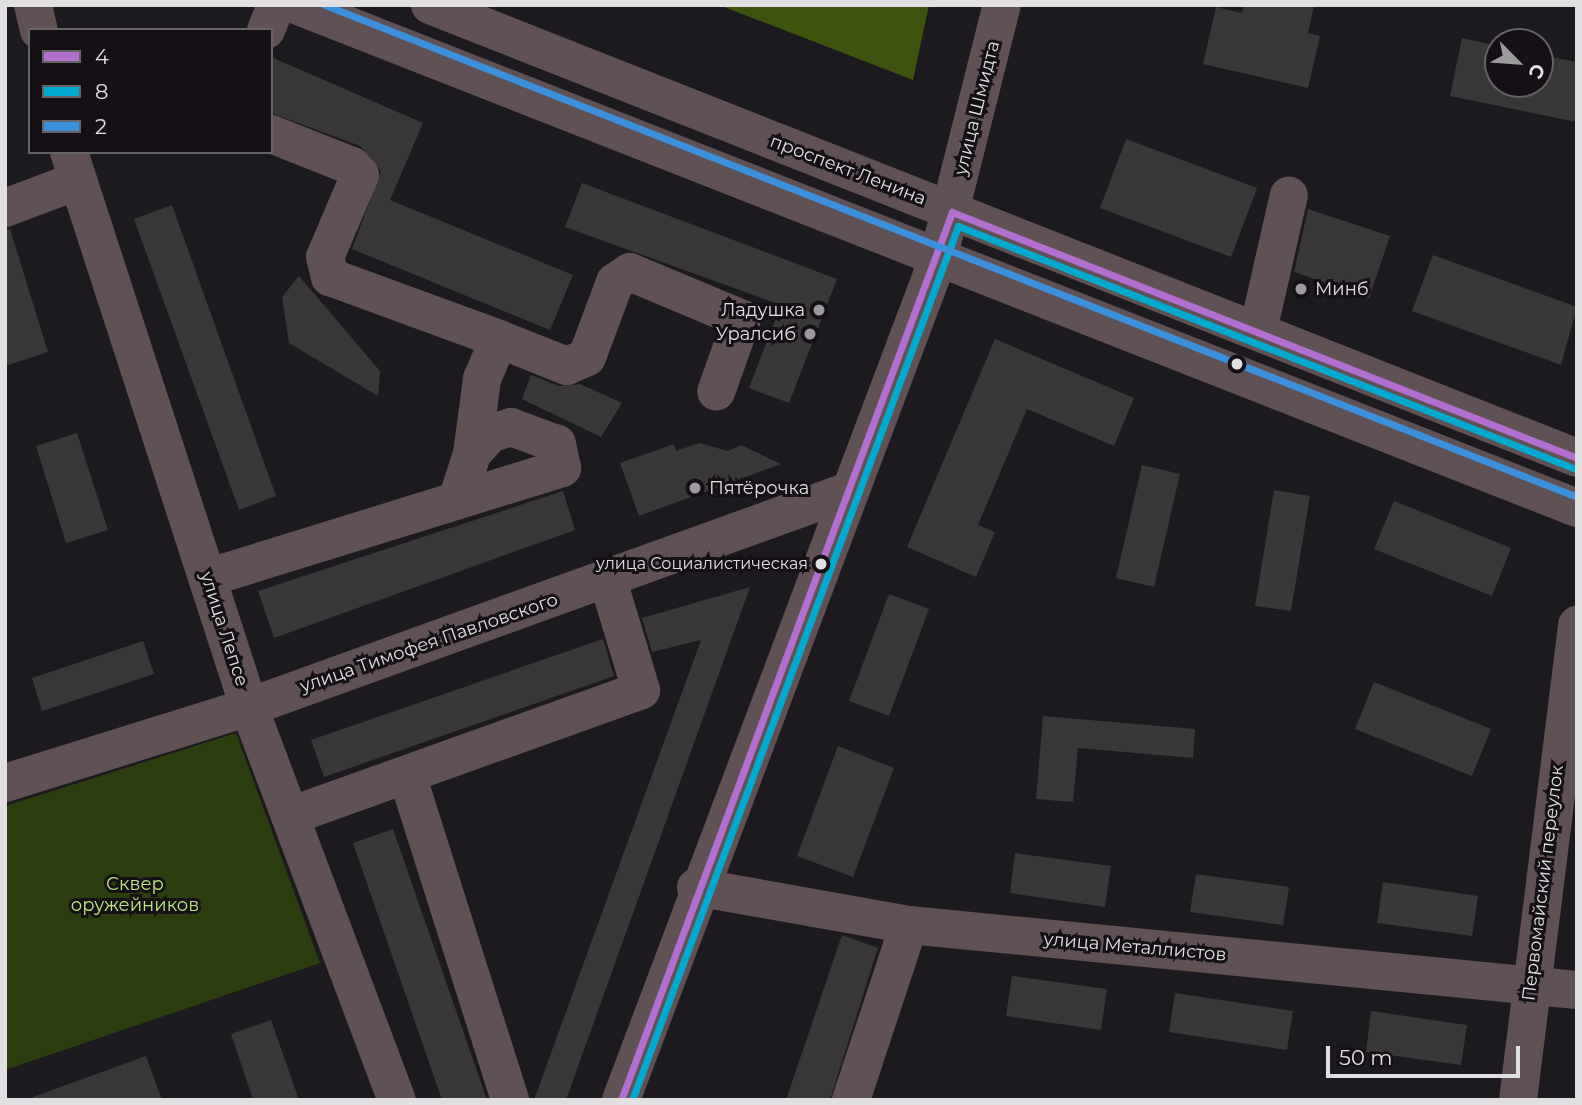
<!DOCTYPE html>
<meta charset="utf-8">
<style>
body{margin:0}
#map{position:relative;width:1582px;height:1105px;overflow:hidden;background:#1c1a1e;font-family:Montserrat,sans-serif}
div>[style]{position:absolute}
.green>*{inset:0;background:#2c3d0e}
.forest>*{inset:0;background:#3d530e}
.building>*{inset:0;background:#393738}
.minor>*{height:38px;margin:-19px;padding:0 19px;transform-origin:19px;border-radius:19px;background:#5f5154}
.major>*{height:38px;margin:-19px;padding:0 19px;transform-origin:19px;border-radius:19px;background:#605155}
.bus-1>*{height:7px;margin:-3.5px;padding:0 3.5px;transform-origin:3.5px;border-radius:3.5px;background:#b36fd0}
.bus-2>*{height:7px;margin:-3.5px;padding:0 3.5px;transform-origin:3.5px;border-radius:3.5px;background:#00a9ce}
.bus-3>*{height:7px;margin:-3.5px;padding:0 3.5px;transform-origin:3.5px;border-radius:3.5px;background:#3a90db}
.dots>*{width:19px;height:19px;translate:-50% -50%;box-sizing:border-box;border:4px solid #141015;border-radius:50%}
span{translate:-50% -50%;white-space:nowrap;text-align:center;line-height:1.15;-webkit-text-stroke:6px #141015;paint-order:stroke}
.bus-label{font-size:16px;color:#e1dfe2}
.right{translate:-100% -50%;text-align:right}
.street-label{font-size:18px;color:#e1dfe2}
.poi-label{font-size:18px;color:#e1dfe2}
.left{translate:0 -50%;text-align:left}
.park-label{font-size:18px;color:#bee681}
.frame{position:absolute;inset:0;border:7px solid #e1dfe2;pointer-events:none}
.legend{position:absolute;left:28px;top:28px;width:245px;height:126px;box-sizing:border-box;background:#141015;border:2px solid #666367;margin:0;padding:9px 12px;list-style:none;font-size:21px;color:#e1dfe2}
.legend li{display:flex;align-items:center;gap:14px;height:35px}
.legend b{width:35px;border:2px solid #666367}
.north{position:absolute;left:1484px;top:28px;width:70px;height:70px;box-sizing:border-box;background:#141015;border:2px solid #666367;border-radius:50%;rotate:115deg;font-size:19px;font-weight:700;line-height:28px;text-align:center;color:#e1dfe2}
.north::after{content:'';display:block;margin:auto;width:24px;height:32px;background:#9c9a9d;clip-path:polygon(50% 0,100% 100%,50% 72%,0 100%)}
.scale{position:absolute;left:1326px;top:1046px;width:194px;height:32px;box-sizing:border-box;border:4px solid #e1dfe2;border-top:0;padding-left:9px;font-size:21px;line-height:24px;white-space:nowrap;color:#e1dfe2;-webkit-text-stroke:5px #141015;paint-order:stroke}
</style>
<div id="map">
<div class="green">
<div style="clip-path:polygon(236px 733px,320px 963px,5px 1070px,5px 806px)"></div>
</div>
<div class="forest">
<div style="clip-path:polygon(719px 5px,929px 5px,913px 80px)"></div>
</div>
<div class="building">
<div style="clip-path:polygon(1244px 5px,1314px 5px,1308px 33px,1320px 36px,1308px 88px,1203px 64px,1216px 7px,1242px 13px)"></div>
<div style="clip-path:polygon(1462px 38px,1498px 46px,1498px 84px,1540px 84px,1540px 55px,1577px 62px,1577px 122px,1450px 96px)"></div>
<div style="clip-path:polygon(271px 57px,423px 123px,390px 200px,573px 275px,550px 330px,352px 249px,381px 171px,360px 146px,271px 113px)"></div>
<div style="clip-path:polygon(1126px 139px,1257px 188px,1231px 257px,1100px 208px)"></div>
<div style="clip-path:polygon(582px 183px,837px 279px,789px 403px,749px 388px,781px 305px,565px 227px)"></div>
<div style="clip-path:polygon(172px 205px,276px 496px,239px 510px,134px 219px)"></div>
<div style="clip-path:polygon(1308px 209px,1390px 236px,1369px 298px,1294px 272px)"></div>
<div style="clip-path:polygon(10px 229px,48px 352px,5px 366px,5px 230px)"></div>
<div style="clip-path:polygon(1433px 255px,1577px 307px,1561px 365px,1412px 311px)"></div>
<div style="clip-path:polygon(299px 276px,380px 371px,378px 396px,289px 343px,282px 297px)"></div>
<div style="clip-path:polygon(995px 339px,1134px 398px,1114px 446px,1027px 409px,978px 525px,995px 532px,976px 577px,907px 547px)"></div>
<div style="clip-path:polygon(531px 375px,559px 386px,580px 384px,622px 403px,601px 437px,522px 399px)"></div>
<div style="clip-path:polygon(77px 433px,108px 530px,66px 543px,36px 446px)"></div>
<div style="clip-path:polygon(699px 443px,728px 451px,741px 445px,781px 464px,639px 516px,620px 463px,674px 444px,676px 451px)"></div>
<div style="clip-path:polygon(1142px 465px,1180px 474px,1154px 587px,1116px 578px)"></div>
<div style="clip-path:polygon(1274px 490px,1310px 496px,1291px 611px,1255px 606px)"></div>
<div style="clip-path:polygon(563px 491px,575px 530px,274px 638px,258px 591px)"></div>
<div style="clip-path:polygon(1394px 501px,1511px 548px,1492px 596px,1374px 549px)"></div>
<div style="clip-path:polygon(750px 587px,566px 1100px,534px 1100px,701px 640px,652px 652px,642px 618px)"></div>
<div style="clip-path:polygon(889px 594px,929px 609px,889px 716px,849px 701px)"></div>
<div style="clip-path:polygon(603px 639px,614px 676px,324px 777px,311px 740px)"></div>
<div style="clip-path:polygon(143px 641px,154px 674px,42px 711px,32px 678px)"></div>
<div style="clip-path:polygon(1374px 682px,1491px 729px,1472px 776px,1355px 729px)"></div>
<div style="clip-path:polygon(1043px 716px,1195px 729px,1193px 758px,1078px 748px,1073px 802px,1036px 799px)"></div>
<div style="clip-path:polygon(838px 746px,894px 768px,853px 877px,797px 856px)"></div>
<div style="clip-path:polygon(393px 829px,487px 1100px,442px 1100px,353px 843px)"></div>
<div style="clip-path:polygon(1015px 853px,1111px 866px,1105px 907px,1010px 893px)"></div>
<div style="clip-path:polygon(1196px 874px,1289px 887px,1283px 925px,1190px 912px)"></div>
<div style="clip-path:polygon(1383px 882px,1478px 896px,1472px 936px,1377px 923px)"></div>
<div style="clip-path:polygon(842px 935px,878px 948px,830px 1100px,786px 1100px)"></div>
<div style="clip-path:polygon(1012px 976px,1107px 989px,1101px 1030px,1006px 1016px)"></div>
<div style="clip-path:polygon(1175px 993px,1293px 1011px,1287px 1050px,1169px 1032px)"></div>
<div style="clip-path:polygon(1371px 1011px,1467px 1025px,1461px 1065px,1366px 1052px)"></div>
<div style="clip-path:polygon(271px 1020px,299px 1100px,253px 1100px,231px 1034px)"></div>
<div style="clip-path:polygon(146px 1056px,162px 1100px,33px 1100px,33px 1097px)"></div>
</div>
<div class="minor">
<div style="left:33px;top:5px;width:26px;rotate:77deg"></div>
<div style="left:266px;top:30px;width:27px;rotate:-68deg"></div>
<div style="left:271px;top:134px;width:87px;rotate:21.6deg"></div>
<div style="left:352px;top:166px;width:12px;rotate:48deg"></div>
<div style="left:360px;top:175px;width:89px;rotate:113.1deg"></div>
<div style="left:325px;top:257px;width:21px;rotate:76deg"></div>
<div style="left:330px;top:277px;width:180px;rotate:20.1deg"></div>
<div style="left:69px;top:152px;width:583px;rotate:72.03deg"></div>
<div style="left:249px;top:707px;width:420px;rotate:69.4deg"></div>
<div style="left:5px;top:208px;width:77px;rotate:-20.6deg"></div>
<div style="left:1258px;top:331px;width:139px;rotate:-77.2deg"></div>
<div style="left:472px;top:454px;width:76px;rotate:-82.4deg"></div>
<div style="left:482px;top:379px;width:43px;rotate:-67deg"></div>
<div style="left:499px;top:339px;width:73px;rotate:21.7deg"></div>
<div style="left:567px;top:366px;width:22px;rotate:-24deg"></div>
<div style="left:587px;top:357px;width:80px;rotate:-69.5deg"></div>
<div style="left:615px;top:282px;width:18px;rotate:-34deg"></div>
<div style="left:630px;top:272px;width:121px;rotate:22.8deg"></div>
<div style="left:742px;top:319px;width:77px;rotate:109.6deg"></div>
<div style="left:207px;top:578px;width:372px;rotate:-17.2deg"></div>
<div style="left:562px;top:468px;width:25px;rotate:-102deg"></div>
<div style="left:557px;top:444px;width:49px;rotate:-159.7deg"></div>
<div style="left:511px;top:427px;width:22px;rotate:162deg"></div>
<div style="left:490px;top:434px;width:27px;rotate:132deg"></div>
<div style="left:472px;top:454px;width:48px;rotate:108.1deg"></div>
<div style="left:407px;top:775px;width:341px;rotate:72.4deg"></div>
<div style="left:5px;top:783px;width:256px;rotate:-17.3deg"></div>
<div style="left:249px;top:707px;width:638px;rotate:-19.8deg"></div>
<div style="left:290px;top:816px;width:373px;rotate:-19.7deg"></div>
<div style="left:641px;top:690px;width:114px;rotate:-106.8deg"></div>
<div style="left:696px;top:887px;width:216px;rotate:10.1deg"></div>
<div style="left:909px;top:925px;width:671px;rotate:5.56deg"></div>
<div style="left:851px;top:1100px;width:184px;rotate:-71.7deg"></div>
<div style="left:1518px;top:1100px;width:479px;rotate:-82.9deg"></div>
</div>
<div class="major">
<div style="left:296px;top:5px;width:1376px;rotate:21.44deg"></div>
<div style="left:430px;top:5px;width:1233px;rotate:21.55deg"></div>
<div style="left:621px;top:1100px;width:899px;rotate:-69.35deg"></div>
<div style="left:938px;top:259px;width:262px;rotate:-75.9deg"></div>
</div>
<div class="bus-1">
<div style="left:621px;top:1100px;width:948px;rotate:-69.56deg"></div>
<div style="left:952px;top:212px;width:672px;rotate:21.48deg"></div>
</div>
<div class="bus-2">
<div style="left:632px;top:1100px;width:933px;rotate:-69.54deg"></div>
<div style="left:958px;top:226px;width:661px;rotate:21.48deg"></div>
</div>
<div class="bus-3">
<div style="left:325px;top:5px;width:1345px;rotate:21.45deg"></div>
</div>
<div class="dots">
<div style="left:1301px;top:289px;background:#9c9a9d"></div>
<div style="left:819px;top:310px;background:#9c9a9d"></div>
<div style="left:810px;top:334px;background:#9c9a9d"></div>
<div style="left:1237px;top:364px;background:#e1dfe2"></div>
<div style="left:695px;top:488px;background:#9c9a9d"></div>
<div style="left:821px;top:564px;background:#e1dfe2"></div>
</div>
<div class="bus-label">
<span class="right" style="left:808px;top:564px">улица Социалистическая</span>
</div>
<div class="street-label">
<span style="left:977px;top:108px;rotate:-76deg">улица Шмидта</span>
<span style="left:848px;top:170px;rotate:21deg">проспект Ленина</span>
<span style="left:224px;top:629px;rotate:72deg">улица Лепсе</span>
<span style="left:429px;top:643px;rotate:-19deg">улица Тимофея Павловского</span>
<span style="left:1543px;top:883px;rotate:-83deg">Первомайский переулок</span>
<span style="left:1135px;top:947px;rotate:5deg">улица Металлистов</span>
</div>
<div class="poi-label">
<span class="left" style="left:1315px;top:289px">Минб</span>
<span class="right" style="left:805px;top:310px">Ладушка</span>
<span class="right" style="left:796px;top:334px">Уралсиб</span>
<span class="left" style="left:709px;top:488px">Пятёрочка</span>
</div>
<div class="park-label">
<span style="left:135px;top:895px">Сквер<br>оружейников</span>
</div>
<div class="frame"></div>
<ul class="legend">
<li><b style="height:9px;background:#b36fd0"></b>4</li>
<li><b style="height:9px;background:#00a9ce"></b>8</li>
<li><b style="height:9px;background:#3a90db"></b>2</li>
</ul>
<div class="north">С</div>
<div class="scale">50 m</div>
</div>
